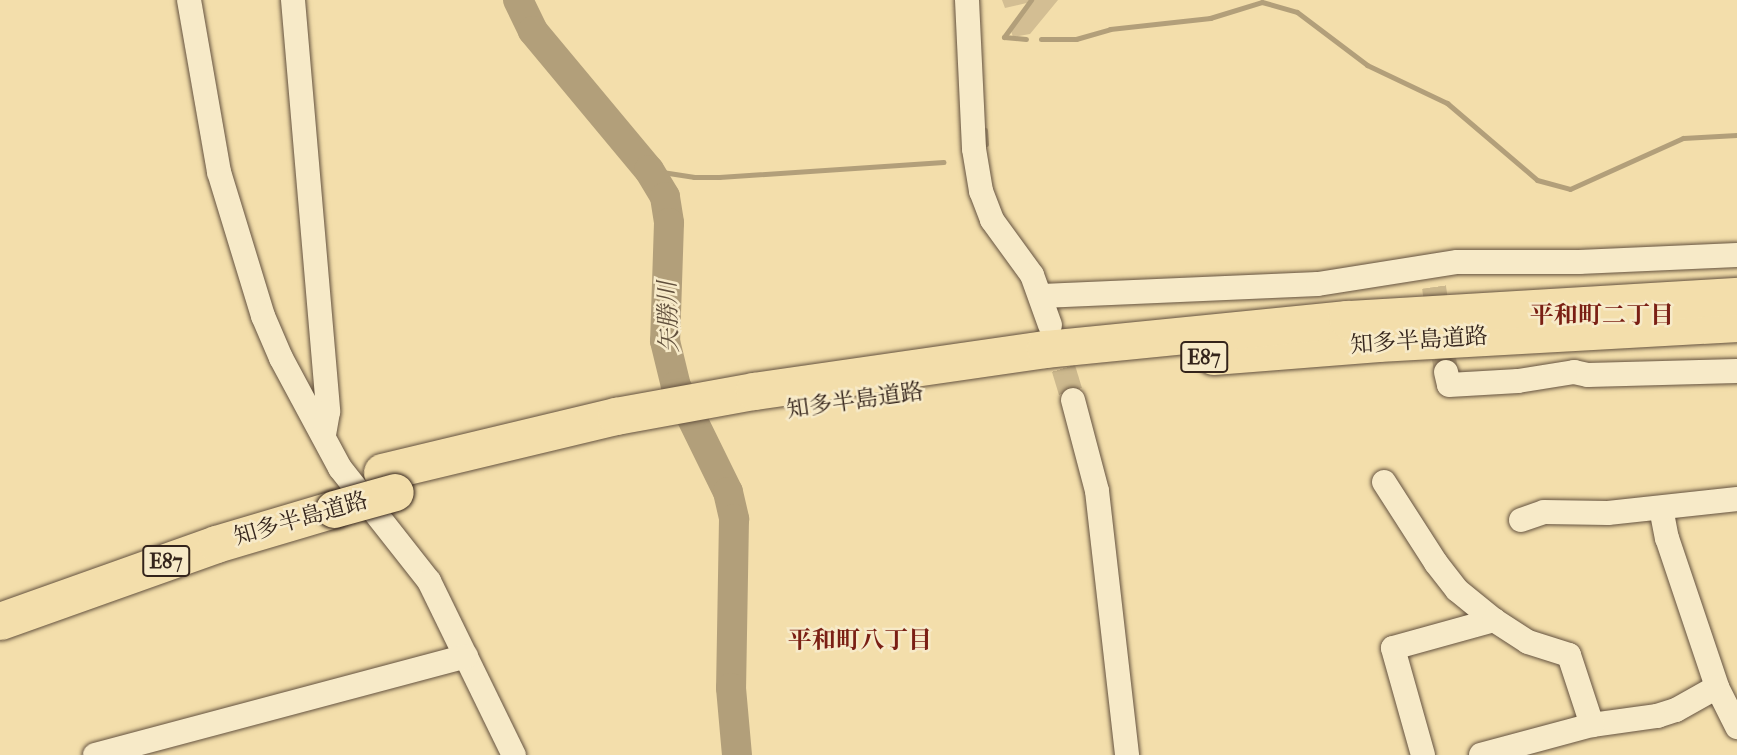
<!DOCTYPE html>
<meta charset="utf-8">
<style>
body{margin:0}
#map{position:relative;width:1737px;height:755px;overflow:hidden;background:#f3deab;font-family:"IM FELL French Canon","Noto Serif JP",serif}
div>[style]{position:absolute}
.green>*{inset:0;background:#d3be93}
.stream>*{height:5px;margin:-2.5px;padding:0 2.5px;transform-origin:2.5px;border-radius:2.5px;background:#b29f7a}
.river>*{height:30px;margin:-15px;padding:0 15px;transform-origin:15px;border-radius:15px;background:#b29f7a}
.minor-tunnel>*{height:24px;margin-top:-12px;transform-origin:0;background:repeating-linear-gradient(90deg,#cdb98e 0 24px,transparent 0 36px)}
.roads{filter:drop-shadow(0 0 2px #64523f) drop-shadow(0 0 2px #64523f)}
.minor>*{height:24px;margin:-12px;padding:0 12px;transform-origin:12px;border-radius:12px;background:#f7eac8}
.highway>*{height:37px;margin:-18.5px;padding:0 18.5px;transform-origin:18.5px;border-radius:18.5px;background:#f3deab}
.bridges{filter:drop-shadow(0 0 2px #34241b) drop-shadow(0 0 2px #34241b)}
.highway-bridge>*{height:37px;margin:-18.5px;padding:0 18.5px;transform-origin:18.5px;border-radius:18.5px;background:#f3deab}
span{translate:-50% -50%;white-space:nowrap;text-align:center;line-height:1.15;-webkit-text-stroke:5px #f7eac8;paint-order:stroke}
.shield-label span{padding:2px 5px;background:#f7eac8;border:2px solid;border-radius:5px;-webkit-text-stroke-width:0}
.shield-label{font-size:21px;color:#34241b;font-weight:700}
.street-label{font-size:23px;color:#34241b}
.neighbourhood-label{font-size:24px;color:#7a1f14;font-weight:700}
.water-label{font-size:24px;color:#604f3c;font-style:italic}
</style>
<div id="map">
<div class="green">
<div style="clip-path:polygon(1002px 0,1058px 0,1030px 34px,1013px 37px,1011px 31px,1031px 2px,1005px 8px)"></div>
</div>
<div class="stream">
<div style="left:1004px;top:37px;width:46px;rotate:-53.9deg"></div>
<div style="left:1004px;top:37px;width:22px;rotate:5deg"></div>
<div style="left:1041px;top:39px;width:35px"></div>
<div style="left:1076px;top:39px;width:35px;rotate:-16deg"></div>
<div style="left:1110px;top:29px;width:101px;rotate:-6.3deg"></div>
<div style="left:1210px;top:18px;width:54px;rotate:-17.1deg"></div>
<div style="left:1262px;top:2px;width:36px;rotate:16deg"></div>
<div style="left:1297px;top:12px;width:88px;rotate:37.1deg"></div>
<div style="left:1367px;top:65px;width:89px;rotate:25.4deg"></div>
<div style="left:1447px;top:103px;width:118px;rotate:40.5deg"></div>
<div style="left:1537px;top:180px;width:34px;rotate:15deg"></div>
<div style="left:1570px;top:189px;width:124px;rotate:-24.3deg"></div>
<div style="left:1683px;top:138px;width:54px;rotate:-3.2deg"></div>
<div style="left:985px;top:130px;width:14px;rotate:86deg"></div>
<div style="left:649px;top:170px;width:46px;rotate:8.8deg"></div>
<div style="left:694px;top:177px;width:25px"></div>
<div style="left:719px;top:177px;width:225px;rotate:-3.8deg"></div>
</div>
<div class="river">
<div style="left:518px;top:0;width:34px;rotate:64deg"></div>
<div style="left:533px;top:31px;width:181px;rotate:50.2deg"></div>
<div style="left:649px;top:170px;width:31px;rotate:59deg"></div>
<div style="left:665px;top:197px;width:26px;rotate:81deg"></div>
<div style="left:669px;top:223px;width:118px;rotate:91.9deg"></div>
<div style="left:665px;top:341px;width:46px;rotate:76.3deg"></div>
<div style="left:676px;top:386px;width:118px;rotate:63.9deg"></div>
<div style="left:728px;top:492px;width:28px;rotate:77deg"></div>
<div style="left:734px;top:519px;width:169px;rotate:91deg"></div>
<div style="left:731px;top:688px;width:67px;rotate:84.9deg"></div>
</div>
<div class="minor-tunnel">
<div style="left:1434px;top:287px;width:86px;rotate:82deg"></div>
<div style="left:1053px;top:334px;width:69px;rotate:73.1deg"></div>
</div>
<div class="roads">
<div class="minor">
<div style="left:189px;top:0;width:175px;rotate:80.1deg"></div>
<div style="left:219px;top:172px;width:151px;rotate:73deg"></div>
<div style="left:263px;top:316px;width:46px;rotate:66.8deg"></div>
<div style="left:281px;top:358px;width:125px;rotate:61.8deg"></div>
<div style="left:340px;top:468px;width:144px;rotate:51.8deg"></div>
<div style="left:429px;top:581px;width:194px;rotate:64deg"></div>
<div style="left:293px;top:0;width:413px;rotate:85.1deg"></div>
<div style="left:328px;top:412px;width:22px;rotate:100deg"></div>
<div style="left:967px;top:0;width:149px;rotate:87.3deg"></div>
<div style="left:974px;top:149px;width:43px;rotate:80.5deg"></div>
<div style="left:981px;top:191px;width:31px;rotate:69deg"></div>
<div style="left:992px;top:220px;width:68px;rotate:54deg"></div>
<div style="left:1032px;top:275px;width:53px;rotate:70.2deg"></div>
<div style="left:1042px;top:296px;width:276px;rotate:-2.5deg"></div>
<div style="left:1318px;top:284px;width:141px;rotate:-9deg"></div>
<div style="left:1457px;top:262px;width:122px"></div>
<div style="left:1579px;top:262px;width:158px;rotate:-2.5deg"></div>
<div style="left:1446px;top:372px;width:13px;rotate:77deg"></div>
<div style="left:1449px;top:385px;width:69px;rotate:-3.3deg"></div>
<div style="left:1518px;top:381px;width:57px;rotate:-9.1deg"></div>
<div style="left:1574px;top:372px;width:14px;rotate:12deg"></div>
<div style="left:1588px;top:375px;width:149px;rotate:-1.5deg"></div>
<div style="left:1073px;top:400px;width:94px;rotate:75.2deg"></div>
<div style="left:1097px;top:491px;width:266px;rotate:83.5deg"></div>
<div style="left:1384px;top:482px;width:96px;rotate:57.3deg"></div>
<div style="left:1436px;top:563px;width:34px;rotate:52deg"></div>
<div style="left:1457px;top:590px;width:48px;rotate:39deg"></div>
<div style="left:1661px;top:508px;width:31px;rotate:79deg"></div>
<div style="left:1667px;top:538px;width:157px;rotate:71.4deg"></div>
<div style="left:1717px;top:687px;width:45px;rotate:63.4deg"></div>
<div style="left:1521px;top:520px;width:24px;rotate:-19deg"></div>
<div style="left:1544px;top:512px;width:64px;rotate:0.9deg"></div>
<div style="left:1608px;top:513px;width:130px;rotate:-6.2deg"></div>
<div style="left:1592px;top:725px;width:66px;rotate:-7.9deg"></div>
<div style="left:1657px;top:716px;width:20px;rotate:-18deg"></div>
<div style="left:1676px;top:710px;width:47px;rotate:-29.3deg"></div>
<div style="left:95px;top:755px;width:384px;rotate:-14.9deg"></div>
<div style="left:1423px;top:755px;width:111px;rotate:-105.7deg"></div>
<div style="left:1393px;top:648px;width:105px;rotate:-15.5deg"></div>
<div style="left:1494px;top:620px;width:40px;rotate:32.9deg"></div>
<div style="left:1528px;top:642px;width:43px;rotate:17.6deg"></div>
<div style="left:1569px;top:655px;width:74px;rotate:71.8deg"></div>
<div style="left:1592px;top:725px;width:115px;rotate:164.9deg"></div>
</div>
<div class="highway">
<div style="left:1213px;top:356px;width:166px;rotate:-4.5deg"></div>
<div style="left:1378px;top:343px;width:360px;rotate:-3.2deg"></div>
<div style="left:382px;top:472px;width:241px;rotate:-13.5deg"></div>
<div style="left:616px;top:416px;width:140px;rotate:-10.3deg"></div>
<div style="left:754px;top:391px;width:294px;rotate:-8.2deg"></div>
<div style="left:1045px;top:349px;width:303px;rotate:-5.7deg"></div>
<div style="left:1347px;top:319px;width:391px;rotate:-3.4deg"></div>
<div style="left:0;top:621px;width:229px;rotate:-19.6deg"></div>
<div style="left:216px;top:544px;width:123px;rotate:-16.5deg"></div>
</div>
</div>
<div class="bridges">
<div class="highway-bridge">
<div style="left:334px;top:509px;width:63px;rotate:-15.6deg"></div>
</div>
</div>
<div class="shield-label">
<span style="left:1204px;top:357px">E87</span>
<span style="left:166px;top:561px">E87</span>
</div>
<div class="street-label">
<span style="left:1419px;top:341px;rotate:-4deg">知多半島道路</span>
<span style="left:855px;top:401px;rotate:-8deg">知多半島道路</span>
<span style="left:301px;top:519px;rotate:-16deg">知多半島道路</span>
</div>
<div class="neighbourhood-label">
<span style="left:1602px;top:316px">平和町二丁目</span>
<span style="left:860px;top:641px">平和町八丁目</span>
</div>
<div class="water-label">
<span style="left:669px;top:317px;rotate:-92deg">矢勝川</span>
</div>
</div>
